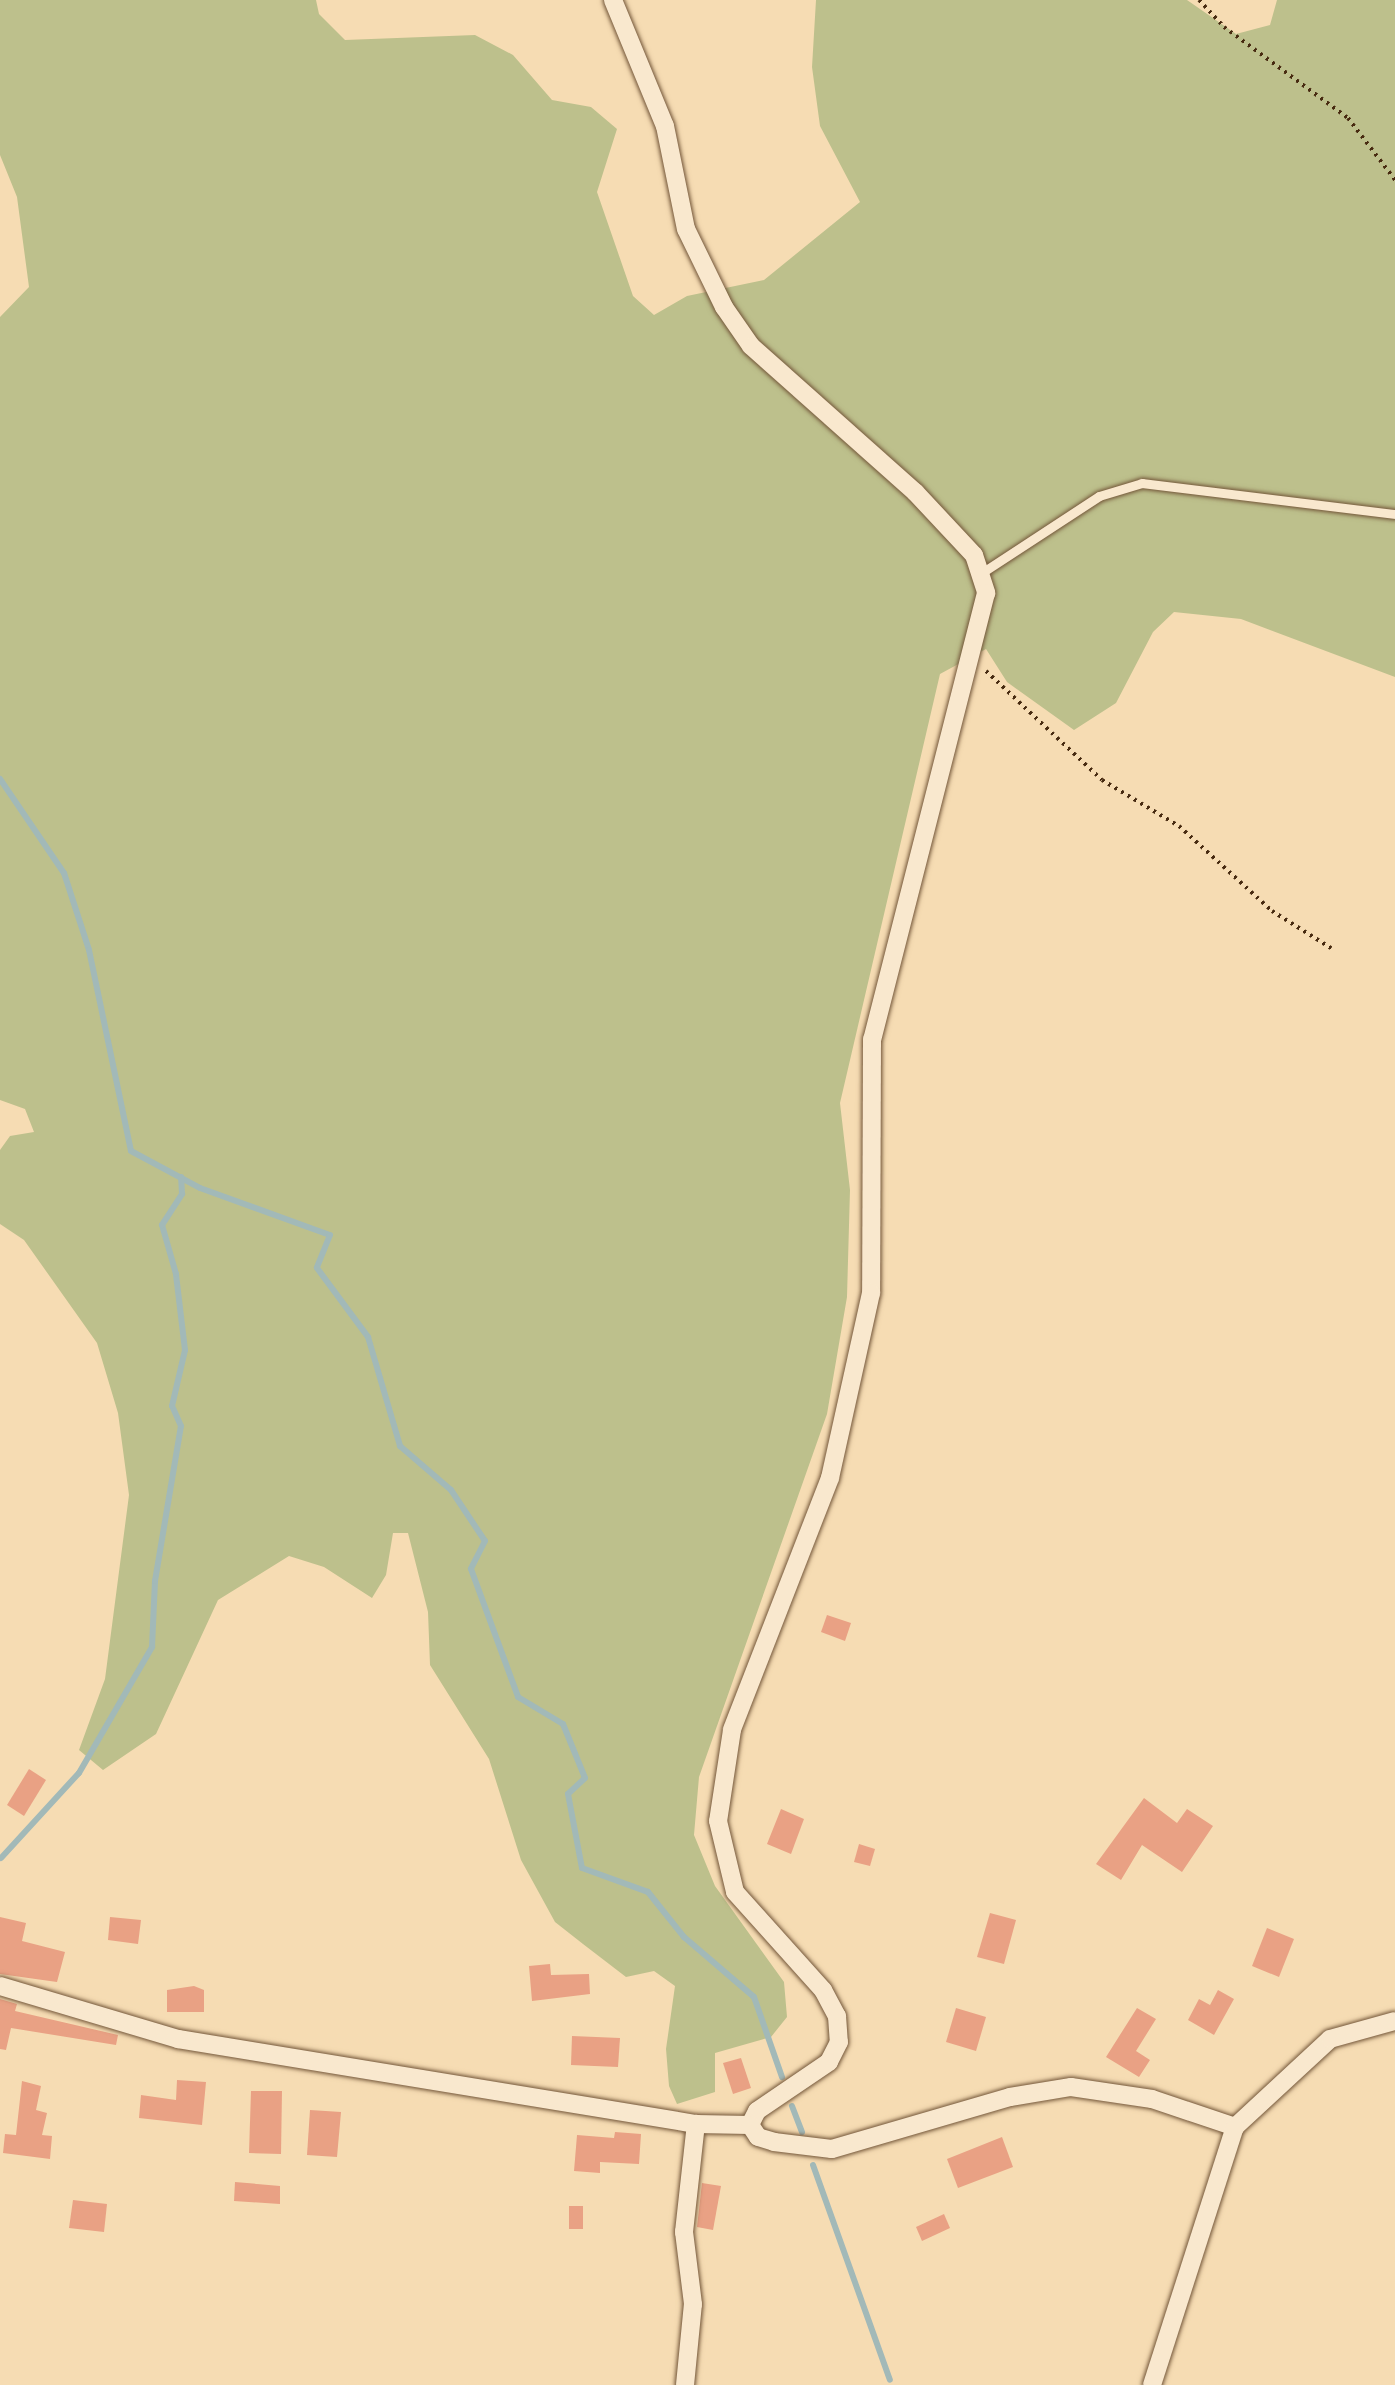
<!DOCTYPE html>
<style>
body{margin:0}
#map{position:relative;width:1395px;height:2385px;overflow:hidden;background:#f6dcb3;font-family:Alegreya,serif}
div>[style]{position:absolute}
.green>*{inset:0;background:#bdc08c}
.stream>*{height:6px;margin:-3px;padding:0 3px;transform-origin:3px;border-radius:3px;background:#a2b9b8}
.building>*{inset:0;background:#e9a184}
.path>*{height:4px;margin-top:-2px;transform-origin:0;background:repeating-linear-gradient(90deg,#472a10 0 2.5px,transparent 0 7.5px)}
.roads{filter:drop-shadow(0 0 2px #735639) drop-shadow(0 0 2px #735639)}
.lane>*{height:9px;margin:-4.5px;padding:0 4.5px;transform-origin:4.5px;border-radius:4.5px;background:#f9e8ce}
.street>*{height:18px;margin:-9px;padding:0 9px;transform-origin:9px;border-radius:9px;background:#f9e8ce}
span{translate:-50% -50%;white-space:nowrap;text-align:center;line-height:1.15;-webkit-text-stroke:10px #f9e8ce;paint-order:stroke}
</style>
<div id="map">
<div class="green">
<div style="clip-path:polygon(0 0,316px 0,319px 14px,345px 40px,475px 35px,513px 55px,552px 100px,591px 107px,617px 129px,597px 192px,633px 296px,654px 315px,687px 296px,764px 280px,860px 202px,820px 126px,812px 67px,816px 0,1187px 0,1236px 34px,1270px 25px,1277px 0,1395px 0,1395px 677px,1241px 619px,1174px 612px,1153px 632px,1116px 703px,1074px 730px,1007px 682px,986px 649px,940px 674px,840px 1103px,850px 1190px,847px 1297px,827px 1414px,699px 1777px,694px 1835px,715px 1886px,784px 1982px,787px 2017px,771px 2037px,715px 2053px,715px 2092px,677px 2104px,669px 2086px,666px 2049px,675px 1986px,654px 1971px,626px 1977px,583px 1944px,555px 1922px,521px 1860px,489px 1759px,430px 1665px,428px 1612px,408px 1533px,393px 1533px,386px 1575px,372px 1598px,324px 1567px,289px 1556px,218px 1600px,156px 1734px,103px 1770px,79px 1750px,105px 1679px,129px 1495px,118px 1413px,97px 1343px,24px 1240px,0 1224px,0 1150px,10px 1136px,34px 1132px,25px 1109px,0 1100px,0 317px,29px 287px,17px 197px,0 155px)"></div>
</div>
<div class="stream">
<div style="left:0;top:779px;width:114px;rotate:55.8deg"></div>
<div style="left:64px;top:873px;width:81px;rotate:72deg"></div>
<div style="left:89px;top:950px;width:205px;rotate:78.2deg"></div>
<div style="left:131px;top:1151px;width:78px;rotate:28.2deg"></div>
<div style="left:200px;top:1188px;width:138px;rotate:19.9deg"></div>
<div style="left:330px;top:1235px;width:35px;rotate:112deg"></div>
<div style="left:317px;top:1268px;width:86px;rotate:53.5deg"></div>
<div style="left:368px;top:1337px;width:114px;rotate:73.6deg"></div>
<div style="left:400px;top:1446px;width:67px;rotate:40.8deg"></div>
<div style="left:451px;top:1490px;width:61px;rotate:56.3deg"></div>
<div style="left:485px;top:1541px;width:31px;rotate:117deg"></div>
<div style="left:471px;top:1569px;width:136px;rotate:69.8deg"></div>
<div style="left:518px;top:1697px;width:52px;rotate:31deg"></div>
<div style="left:563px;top:1724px;width:58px;rotate:67.8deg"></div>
<div style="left:585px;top:1778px;width:23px;rotate:137deg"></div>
<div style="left:568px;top:1794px;width:75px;rotate:79.3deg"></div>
<div style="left:582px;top:1868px;width:70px;rotate:20deg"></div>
<div style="left:648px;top:1892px;width:58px;rotate:51.3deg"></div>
<div style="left:684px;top:1937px;width:92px;rotate:40.6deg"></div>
<div style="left:754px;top:1997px;width:85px;rotate:70.7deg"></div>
<div style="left:1px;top:1858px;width:115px;rotate:-47.5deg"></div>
<div style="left:79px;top:1773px;width:146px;rotate:-59.9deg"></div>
<div style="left:152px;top:1647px;width:66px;rotate:-87.4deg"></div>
<div style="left:155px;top:1581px;width:157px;rotate:-80.5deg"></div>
<div style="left:181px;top:1426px;width:22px;rotate:-114deg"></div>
<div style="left:172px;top:1406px;width:57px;rotate:-76.9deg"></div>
<div style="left:185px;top:1350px;width:77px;rotate:-96.8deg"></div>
<div style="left:176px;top:1274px;width:51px;rotate:-105.9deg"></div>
<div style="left:162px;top:1225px;width:37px;rotate:-57deg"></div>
<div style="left:182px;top:1194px;width:17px;rotate:-93deg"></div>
<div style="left:792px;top:2106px;width:28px;rotate:69deg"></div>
<div style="left:813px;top:2165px;width:228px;rotate:70.3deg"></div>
</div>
<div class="building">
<div style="clip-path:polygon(827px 1615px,851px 1623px,845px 1641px,821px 1632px)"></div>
<div style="clip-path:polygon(29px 1769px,46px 1780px,24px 1816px,7px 1805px)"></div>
<div style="clip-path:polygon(1144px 1798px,1177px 1823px,1187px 1809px,1213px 1826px,1182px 1872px,1142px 1845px,1121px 1880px,1096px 1864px)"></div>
<div style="clip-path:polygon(781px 1809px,804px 1819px,791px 1854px,767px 1844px)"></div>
<div style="clip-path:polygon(859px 1844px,875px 1849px,870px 1866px,854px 1862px)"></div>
<div style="clip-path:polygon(990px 1913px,1016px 1920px,1004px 1964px,977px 1957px)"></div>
<div style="clip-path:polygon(0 1917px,26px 1923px,22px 1941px,65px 1952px,57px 1982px,0 1974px)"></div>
<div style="clip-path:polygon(110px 1917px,141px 1920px,138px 1944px,108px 1940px)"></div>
<div style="clip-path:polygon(1267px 1928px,1294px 1939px,1279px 1977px,1252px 1966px)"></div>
<div style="clip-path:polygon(550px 1964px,551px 1975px,589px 1974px,590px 1994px,532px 2001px,529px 1966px)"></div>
<div style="clip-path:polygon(194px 1986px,204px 1990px,204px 2012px,167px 2012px,167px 1990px)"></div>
<div style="clip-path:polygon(1218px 1990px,1234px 1999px,1214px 2035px,1188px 2020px,1199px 1999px,1210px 2005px)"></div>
<div style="clip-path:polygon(0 1999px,17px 2004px,15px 2011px,118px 2035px,116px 2045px,11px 2028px,6px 2050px,0 2049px)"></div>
<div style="clip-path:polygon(956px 2008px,986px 2017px,976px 2051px,946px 2042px)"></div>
<div style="clip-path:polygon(1137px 2008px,1156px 2019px,1136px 2051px,1150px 2060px,1139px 2077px,1106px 2057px)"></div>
<div style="clip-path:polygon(572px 2036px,620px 2038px,618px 2067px,571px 2065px)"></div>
<div style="clip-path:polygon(741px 2058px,751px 2088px,733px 2094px,723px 2063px)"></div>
<div style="clip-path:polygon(177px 2080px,206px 2082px,202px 2125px,139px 2118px,141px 2095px,176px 2100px)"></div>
<div style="clip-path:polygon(22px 2081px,41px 2086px,36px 2110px,47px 2113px,42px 2135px,52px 2136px,50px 2159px,3px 2153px,5px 2134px,16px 2135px)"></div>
<div style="clip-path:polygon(251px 2091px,282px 2091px,281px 2154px,249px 2153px)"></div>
<div style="clip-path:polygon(310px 2110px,341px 2112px,337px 2157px,307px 2155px)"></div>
<div style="clip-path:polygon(615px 2132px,641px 2134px,639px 2164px,600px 2162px,600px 2173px,574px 2171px,577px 2135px,614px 2138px)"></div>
<div style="clip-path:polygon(1002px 2137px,1013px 2167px,958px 2188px,947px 2159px)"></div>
<div style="clip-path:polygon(235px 2182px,280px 2186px,280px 2204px,234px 2201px)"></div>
<div style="clip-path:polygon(702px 2183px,721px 2186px,713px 2230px,697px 2227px)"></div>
<div style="clip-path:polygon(73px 2200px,107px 2204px,104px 2232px,69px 2228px)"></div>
<div style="clip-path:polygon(569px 2206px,583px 2206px,583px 2229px,569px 2229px)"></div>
<div style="clip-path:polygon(944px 2214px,950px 2228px,922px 2241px,916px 2227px)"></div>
</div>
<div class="path">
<div style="left:1199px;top:0;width:37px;rotate:47deg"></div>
<div style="left:1224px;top:27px;width:154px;rotate:36.3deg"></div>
<div style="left:1348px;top:118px;width:78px;rotate:52.8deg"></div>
<div style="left:986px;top:671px;width:159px;rotate:43.2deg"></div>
<div style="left:1102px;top:780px;width:90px;rotate:30.9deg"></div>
<div style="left:1179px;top:826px;width:126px;rotate:42.4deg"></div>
<div style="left:1272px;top:911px;width:70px;rotate:32.1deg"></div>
</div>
<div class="roads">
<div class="lane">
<div style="left:983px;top:572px;width:139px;rotate:-33.2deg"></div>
<div style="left:1099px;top:496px;width:45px;rotate:-16.8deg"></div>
<div style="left:1142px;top:483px;width:255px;rotate:7deg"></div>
</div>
<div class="street">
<div style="left:613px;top:0;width:136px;rotate:67.6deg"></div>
<div style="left:665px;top:126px;width:105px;rotate:78.5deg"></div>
<div style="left:686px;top:229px;width:87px;rotate:64deg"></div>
<div style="left:724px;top:307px;width:47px;rotate:55.3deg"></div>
<div style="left:751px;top:346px;width:220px;rotate:41.7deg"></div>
<div style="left:915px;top:492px;width:86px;rotate:46.9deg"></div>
<div style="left:974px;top:555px;width:40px;rotate:72deg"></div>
<div style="left:986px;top:593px;width:460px;rotate:104.3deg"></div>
<div style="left:872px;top:1039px;width:254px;rotate:90.2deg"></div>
<div style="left:871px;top:1293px;width:189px;rotate:102.5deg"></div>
<div style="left:830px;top:1478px;width:270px;rotate:111.3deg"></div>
<div style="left:732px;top:1730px;width:92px;rotate:98.7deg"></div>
<div style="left:718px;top:1821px;width:73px;rotate:76.5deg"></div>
<div style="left:735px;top:1892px;width:132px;rotate:48.1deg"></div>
<div style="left:823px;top:1990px;width:30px;rotate:62deg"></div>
<div style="left:837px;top:2016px;width:26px;rotate:86deg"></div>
<div style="left:839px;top:2042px;width:22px;rotate:117deg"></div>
<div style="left:829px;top:2062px;width:87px;rotate:145.8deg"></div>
<div style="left:757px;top:2111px;width:16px;rotate:117deg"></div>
<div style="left:0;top:1986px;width:186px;rotate:16.6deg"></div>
<div style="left:178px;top:2039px;width:525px;rotate:9.32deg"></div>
<div style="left:696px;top:2124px;width:54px;rotate:1.1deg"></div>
<div style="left:750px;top:2125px;width:14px;rotate:56deg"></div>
<div style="left:758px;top:2137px;width:17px;rotate:17deg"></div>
<div style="left:774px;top:2142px;width:58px;rotate:6.9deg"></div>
<div style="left:832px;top:2149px;width:185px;rotate:-16.3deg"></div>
<div style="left:1010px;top:2097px;width:62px;rotate:-9.3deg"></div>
<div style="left:1071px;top:2087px;width:82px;rotate:8.4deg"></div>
<div style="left:1152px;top:2099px;width:88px;rotate:18.6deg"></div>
<div style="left:1235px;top:2127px;width:129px;rotate:-42.8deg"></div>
<div style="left:1330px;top:2039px;width:67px;rotate:-15.5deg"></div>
<div style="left:685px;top:2385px;width:81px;rotate:-84.4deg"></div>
<div style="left:693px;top:2304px;width:73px;rotate:-97.1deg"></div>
<div style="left:684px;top:2232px;width:109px;rotate:-83.7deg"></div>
<div style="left:1152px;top:2385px;width:271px;rotate:-72.2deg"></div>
</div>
</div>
</div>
